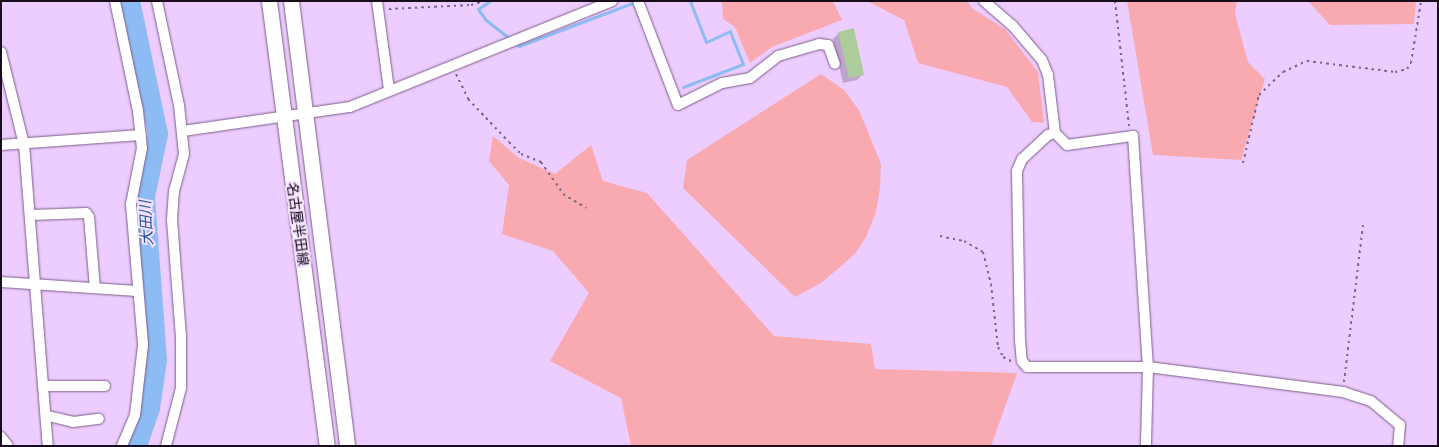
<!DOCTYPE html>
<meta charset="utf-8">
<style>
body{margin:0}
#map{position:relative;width:1439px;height:447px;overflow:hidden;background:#edcdff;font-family:Raleway,"Noto Sans JP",sans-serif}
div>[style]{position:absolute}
.green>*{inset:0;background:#f9aab0}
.shadow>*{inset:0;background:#0003}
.stream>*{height:3px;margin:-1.5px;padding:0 1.5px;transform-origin:1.5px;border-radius:1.5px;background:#8dbbf4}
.river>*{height:20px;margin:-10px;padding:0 10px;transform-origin:10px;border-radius:10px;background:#8dbbf4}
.building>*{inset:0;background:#adcc9b}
.path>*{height:2px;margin-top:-1px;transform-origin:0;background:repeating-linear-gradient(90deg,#7b6686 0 2.5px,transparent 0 6.5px)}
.roads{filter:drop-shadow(0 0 1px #7b5d89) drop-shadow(0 0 1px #7b5d89)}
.street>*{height:10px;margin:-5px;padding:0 5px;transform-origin:5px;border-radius:5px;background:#fff}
.primary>*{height:15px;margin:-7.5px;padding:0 7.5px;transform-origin:7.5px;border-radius:7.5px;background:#fff}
span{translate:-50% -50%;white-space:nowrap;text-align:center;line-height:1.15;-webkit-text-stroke:4px #f3e0fe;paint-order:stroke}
.street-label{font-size:14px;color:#180c1d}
.water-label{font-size:15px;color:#225793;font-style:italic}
.frame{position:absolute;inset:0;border:2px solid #180c1d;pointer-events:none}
</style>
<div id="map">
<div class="green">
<div style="clip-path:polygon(722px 1px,833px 1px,842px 20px,772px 47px,750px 63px,735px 27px,723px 19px)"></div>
<div style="clip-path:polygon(867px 1px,967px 1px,973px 9px,1005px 29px,1038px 72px,1044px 123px,1032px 122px,1007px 87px,918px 63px,904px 20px)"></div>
<div style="clip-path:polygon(1127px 1px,1237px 1px,1235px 14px,1248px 62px,1265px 79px,1241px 160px,1153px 155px)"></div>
<div style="clip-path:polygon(1308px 1px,1416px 1px,1414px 24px,1330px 25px)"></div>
<div style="clip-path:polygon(821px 74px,844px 90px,859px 110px,881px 164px,880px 188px,876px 212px,866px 237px,855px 254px,821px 283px,795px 297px,683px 188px,687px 160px)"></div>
<div style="clip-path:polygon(493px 136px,519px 158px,555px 174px,591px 145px,603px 181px,647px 193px,774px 336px,871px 344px,875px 369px,1017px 373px,991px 446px,631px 446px,621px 398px,550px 361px,589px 293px,553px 251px,502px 234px,509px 185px,489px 161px)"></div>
</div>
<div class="shadow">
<div style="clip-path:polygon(839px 33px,863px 74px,857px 80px,843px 83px,833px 39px)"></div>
</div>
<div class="stream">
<div style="left:490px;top:1px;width:14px;rotate:146deg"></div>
<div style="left:478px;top:9px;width:14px;rotate:54deg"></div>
<div style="left:486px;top:20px;width:42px;rotate:38.2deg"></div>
<div style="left:519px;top:46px;width:121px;rotate:-20.8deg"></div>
<div style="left:683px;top:87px;width:64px;rotate:-21deg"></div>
<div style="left:743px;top:64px;width:35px;rotate:-112deg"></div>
<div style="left:730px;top:31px;width:26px;rotate:155deg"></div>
<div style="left:706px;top:42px;width:44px;rotate:-111.3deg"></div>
</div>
<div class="river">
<div style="left:130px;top:1px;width:136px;rotate:78.1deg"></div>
<div style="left:158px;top:134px;width:64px;rotate:101.7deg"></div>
<div style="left:145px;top:197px;width:163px;rotate:85.8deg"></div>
<div style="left:157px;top:360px;width:49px;rotate:98.3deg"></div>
<div style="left:150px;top:408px;width:40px;rotate:108.9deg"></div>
</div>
<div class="building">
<div style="clip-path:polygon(854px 28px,864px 75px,849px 78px,838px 32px)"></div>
</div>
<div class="path">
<div style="left:1115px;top:1px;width:126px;rotate:83.6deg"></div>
<div style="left:389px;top:9px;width:82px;rotate:-2.8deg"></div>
<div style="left:471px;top:5px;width:14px;rotate:-17deg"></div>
<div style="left:456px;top:74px;width:28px;rotate:64deg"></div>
<div style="left:468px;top:99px;width:59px;rotate:46.4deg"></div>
<div style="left:509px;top:142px;width:17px;rotate:45deg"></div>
<div style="left:521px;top:154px;width:22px;rotate:22deg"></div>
<div style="left:541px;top:162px;width:39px;rotate:55deg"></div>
<div style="left:563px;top:194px;width:27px;rotate:31deg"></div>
<div style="left:1243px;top:163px;width:70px;rotate:-76.8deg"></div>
<div style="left:1259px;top:95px;width:33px;rotate:-44deg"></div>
<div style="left:1283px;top:72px;width:26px;rotate:-25deg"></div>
<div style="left:1307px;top:61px;width:89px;rotate:7.1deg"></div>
<div style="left:1395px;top:72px;width:12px;rotate:-14deg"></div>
<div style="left:1407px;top:69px;width:7px;rotate:-56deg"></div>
<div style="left:1411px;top:63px;width:63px;rotate:-80.8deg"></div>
<div style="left:940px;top:236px;width:25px;rotate:12deg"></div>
<div style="left:964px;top:241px;width:22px;rotate:30deg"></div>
<div style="left:983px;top:252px;width:33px;rotate:76deg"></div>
<div style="left:991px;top:284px;width:63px;rotate:83.7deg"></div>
<div style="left:998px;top:347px;width:11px;rotate:63deg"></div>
<div style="left:1003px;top:357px;width:11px;rotate:27deg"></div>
<div style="left:1344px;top:382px;width:158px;rotate:-83.1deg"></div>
</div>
<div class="roads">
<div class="street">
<div style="left:115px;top:1px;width:112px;rotate:78.2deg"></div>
<div style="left:138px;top:111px;width:37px;rotate:84deg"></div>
<div style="left:142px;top:148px;width:57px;rotate:101.1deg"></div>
<div style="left:131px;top:204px;width:142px;rotate:85.1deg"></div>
<div style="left:143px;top:345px;width:70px;rotate:96.5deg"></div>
<div style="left:135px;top:415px;width:34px;rotate:113deg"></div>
<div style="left:157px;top:1px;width:106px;rotate:78.1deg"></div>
<div style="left:179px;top:105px;width:49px;rotate:84.2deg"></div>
<div style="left:184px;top:154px;width:38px;rotate:105deg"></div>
<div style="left:174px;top:191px;width:29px;rotate:94deg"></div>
<div style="left:172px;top:220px;width:117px;rotate:85.6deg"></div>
<div style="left:181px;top:337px;width:51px;rotate:90deg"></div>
<div style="left:181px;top:388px;width:60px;rotate:104.5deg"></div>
<div style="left:377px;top:1px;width:90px;rotate:82.3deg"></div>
<div style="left:638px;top:1px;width:111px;rotate:69deg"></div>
<div style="left:678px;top:105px;width:49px;rotate:-26.6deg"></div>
<div style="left:722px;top:83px;width:28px;rotate:-10deg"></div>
<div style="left:750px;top:78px;width:36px;rotate:-38deg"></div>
<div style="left:778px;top:56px;width:43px;rotate:-16.3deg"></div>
<div style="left:819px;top:44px;width:9px;rotate:6deg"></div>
<div style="left:828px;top:45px;width:20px;rotate:70deg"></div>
<div style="left:984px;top:1px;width:37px;rotate:41deg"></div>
<div style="left:1012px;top:25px;width:46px;rotate:49.4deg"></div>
<div style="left:1042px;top:60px;width:16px;rotate:68deg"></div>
<div style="left:1048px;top:75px;width:58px;rotate:83.1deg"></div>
<div style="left:1055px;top:133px;width:17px;rotate:45deg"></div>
<div style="left:1067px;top:145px;width:67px;rotate:-7.8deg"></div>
<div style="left:1133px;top:136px;width:231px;rotate:86.3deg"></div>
<div style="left:1148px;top:367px;width:79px;rotate:91.5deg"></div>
<div style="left:1px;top:52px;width:95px;rotate:76deg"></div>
<div style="left:24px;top:144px;width:303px;rotate:85.5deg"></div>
<div style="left:183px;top:131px;width:169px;rotate:-8.2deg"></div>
<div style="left:350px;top:107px;width:283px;rotate:-22deg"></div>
<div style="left:1055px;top:133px;width:7px;rotate:164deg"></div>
<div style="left:1048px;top:135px;width:35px;rotate:137deg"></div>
<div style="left:1022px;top:159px;width:13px;rotate:113deg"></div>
<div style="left:1017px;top:171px;width:169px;rotate:89deg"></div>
<div style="left:1020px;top:340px;width:21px;rotate:85deg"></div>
<div style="left:1022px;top:361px;width:8px;rotate:50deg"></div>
<div style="left:1027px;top:367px;width:121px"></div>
<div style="left:1148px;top:367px;width:197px;rotate:7.3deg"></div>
<div style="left:1343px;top:392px;width:29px;rotate:18deg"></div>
<div style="left:1371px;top:401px;width:38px;rotate:40deg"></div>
<div style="left:1400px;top:425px;width:21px;rotate:95deg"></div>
<div style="left:1px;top:145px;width:140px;rotate:-4.1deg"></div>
<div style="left:32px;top:215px;width:54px;rotate:-2.1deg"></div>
<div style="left:86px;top:213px;width:5px;rotate:53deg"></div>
<div style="left:89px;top:217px;width:71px;rotate:85.2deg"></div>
<div style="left:1px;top:282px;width:136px;rotate:3.8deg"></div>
<div style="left:45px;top:386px;width:60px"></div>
<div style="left:48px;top:416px;width:26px;rotate:13deg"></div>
<div style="left:73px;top:422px;width:26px;rotate:-7deg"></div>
<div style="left:1px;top:437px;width:11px;rotate:52deg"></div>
</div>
<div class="primary">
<div style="left:269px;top:1px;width:449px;rotate:82.6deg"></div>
<div style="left:291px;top:1px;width:449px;rotate:82.8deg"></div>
</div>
</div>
<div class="street-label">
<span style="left:298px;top:224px;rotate:82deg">名古屋半田線</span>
</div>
<div class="water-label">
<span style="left:147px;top:223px;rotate:-93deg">大田川</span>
</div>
<div class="frame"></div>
</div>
